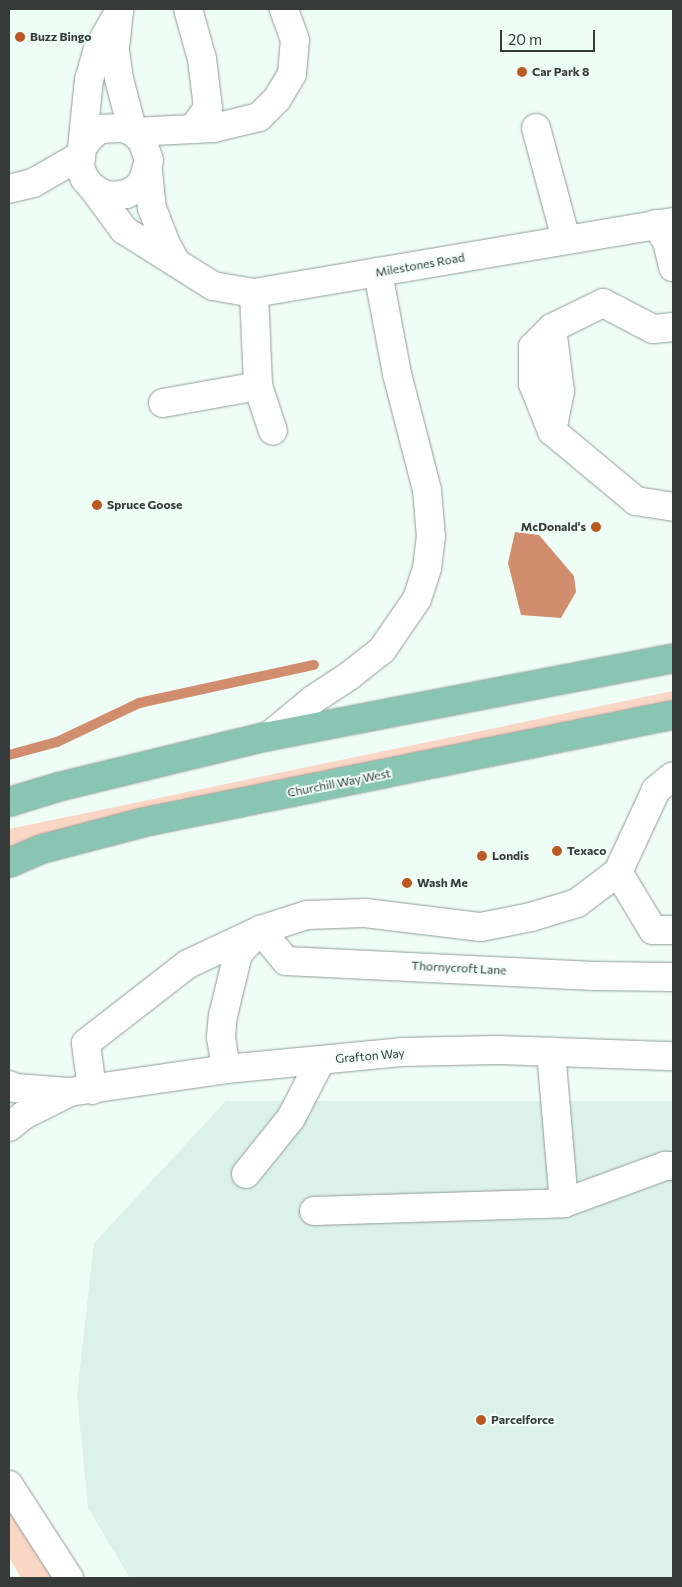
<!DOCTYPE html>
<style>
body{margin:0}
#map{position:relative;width:682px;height:1587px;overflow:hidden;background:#effdf7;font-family:Commissioner,sans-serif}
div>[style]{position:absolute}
.built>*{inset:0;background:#dcf1e9}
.green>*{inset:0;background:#fad6c5}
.water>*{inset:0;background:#d18e6e}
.stream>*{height:10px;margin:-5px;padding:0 5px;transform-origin:5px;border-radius:5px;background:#d18e6e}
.roads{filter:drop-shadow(0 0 1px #8f9c97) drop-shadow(0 0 1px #8f9c97)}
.minor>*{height:28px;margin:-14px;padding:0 14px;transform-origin:14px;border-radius:14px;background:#fff}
.major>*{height:28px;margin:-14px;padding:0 14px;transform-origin:14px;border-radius:14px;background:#88c5b3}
.dots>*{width:14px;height:14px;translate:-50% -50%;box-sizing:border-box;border:2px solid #effdf7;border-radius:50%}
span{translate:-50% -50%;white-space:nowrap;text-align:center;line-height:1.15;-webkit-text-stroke:4px #effdf7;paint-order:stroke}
.poi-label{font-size:12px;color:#363b39;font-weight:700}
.left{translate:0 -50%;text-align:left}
.right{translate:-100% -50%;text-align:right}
.street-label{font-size:12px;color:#363b39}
.frame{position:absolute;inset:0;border:10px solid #363b39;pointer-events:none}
.scale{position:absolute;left:500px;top:30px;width:95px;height:22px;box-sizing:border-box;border:2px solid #363b39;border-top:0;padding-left:6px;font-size:15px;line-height:18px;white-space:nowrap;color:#363b39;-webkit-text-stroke:4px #effdf7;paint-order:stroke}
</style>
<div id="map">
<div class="built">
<div style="clip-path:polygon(226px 1101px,673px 1101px,673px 1578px,130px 1578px,88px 1508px,77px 1395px,94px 1243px)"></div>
</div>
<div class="green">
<div style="clip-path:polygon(673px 691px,673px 703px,9px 850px,9px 829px)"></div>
<div style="clip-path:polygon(9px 1504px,57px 1578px,21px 1578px,9px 1557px)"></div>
</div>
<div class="water">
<div style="clip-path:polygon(515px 532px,539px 535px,574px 576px,576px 592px,561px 618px,521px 615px,508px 563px)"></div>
</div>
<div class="stream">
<div style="left:9px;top:755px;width:50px;rotate:-15.2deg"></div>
<div style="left:57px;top:742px;width:91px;rotate:-25.4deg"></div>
<div style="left:139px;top:703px;width:179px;rotate:-12.3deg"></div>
</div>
<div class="roads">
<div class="minor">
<div style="left:188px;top:9px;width:52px;rotate:74.4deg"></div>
<div style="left:202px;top:59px;width:49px;rotate:83deg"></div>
<div style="left:208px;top:108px;width:26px;rotate:126deg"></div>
<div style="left:118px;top:20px;width:31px;rotate:96deg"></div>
<div style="left:115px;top:51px;width:28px;rotate:82deg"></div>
<div style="left:119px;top:79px;width:55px;rotate:75.2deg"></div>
<div style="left:536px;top:128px;width:115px;rotate:74.9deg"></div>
<div style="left:133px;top:132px;width:81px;rotate:-2.8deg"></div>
<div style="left:214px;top:128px;width:46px;rotate:-13.7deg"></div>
<div style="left:259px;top:117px;width:25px;rotate:-45deg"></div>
<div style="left:277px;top:99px;width:29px;rotate:-59deg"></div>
<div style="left:292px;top:74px;width:34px;rotate:-85deg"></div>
<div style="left:295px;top:40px;width:33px;rotate:-110deg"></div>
<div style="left:84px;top:145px;width:13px;rotate:-51deg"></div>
<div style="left:92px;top:135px;width:11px;rotate:-34deg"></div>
<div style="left:101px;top:129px;width:22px;rotate:-3deg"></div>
<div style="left:123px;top:128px;width:11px;rotate:22deg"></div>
<div style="left:133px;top:132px;width:12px;rotate:42deg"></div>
<div style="left:142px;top:140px;width:21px;rotate:71deg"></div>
<div style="left:149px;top:160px;width:22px;rotate:106deg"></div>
<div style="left:143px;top:181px;width:11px;rotate:131deg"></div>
<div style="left:136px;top:189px;width:11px;rotate:153deg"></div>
<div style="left:126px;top:194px;width:12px;rotate:171deg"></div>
<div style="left:114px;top:196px;width:11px;rotate:-170deg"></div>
<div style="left:103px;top:194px;width:12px;rotate:-149deg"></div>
<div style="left:93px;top:188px;width:12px;rotate:-132deg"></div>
<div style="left:85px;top:179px;width:12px;rotate:-114deg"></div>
<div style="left:80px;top:168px;width:88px;rotate:-84.2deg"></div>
<div style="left:89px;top:80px;width:32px;rotate:-74deg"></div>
<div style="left:98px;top:49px;width:43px;rotate:-60.4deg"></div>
<div style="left:148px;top:171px;width:37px;rotate:84deg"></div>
<div style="left:152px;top:208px;width:34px;rotate:69deg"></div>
<div style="left:164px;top:240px;width:24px;rotate:62deg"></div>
<div style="left:93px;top:188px;width:52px;rotate:53.6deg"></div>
<div style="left:124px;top:230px;width:105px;rotate:32.2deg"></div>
<div style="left:213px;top:286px;width:42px;rotate:9.7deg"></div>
<div style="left:254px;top:293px;width:425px;rotate:-9.6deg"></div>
<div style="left:9px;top:189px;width:25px;rotate:-14deg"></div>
<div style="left:33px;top:183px;width:54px;rotate:-29.9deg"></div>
<div style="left:655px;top:224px;width:21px;rotate:55deg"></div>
<div style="left:667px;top:241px;width:27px;rotate:77deg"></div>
<div style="left:254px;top:293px;width:93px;rotate:87.5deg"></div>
<div style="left:258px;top:386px;width:47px;rotate:71.6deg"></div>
<div style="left:673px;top:327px;width:20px;rotate:174deg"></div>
<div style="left:653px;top:329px;width:56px;rotate:-152.5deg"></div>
<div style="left:603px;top:303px;width:57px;rotate:153.9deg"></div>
<div style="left:552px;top:328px;width:64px;rotate:82.8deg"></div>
<div style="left:560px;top:391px;width:41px;rotate:101.3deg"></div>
<div style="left:552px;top:431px;width:109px;rotate:39.8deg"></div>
<div style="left:636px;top:501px;width:37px;rotate:9deg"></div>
<div style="left:163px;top:403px;width:97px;rotate:-10.1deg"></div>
<div style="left:552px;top:431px;width:51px;rotate:-112deg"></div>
<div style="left:533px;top:384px;width:37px;rotate:-90deg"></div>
<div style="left:533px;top:347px;width:27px;rotate:-45deg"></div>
<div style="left:269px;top:736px;width:58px;rotate:-39.4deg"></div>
<div style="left:314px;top:699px;width:42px;rotate:-33.3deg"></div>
<div style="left:349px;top:676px;width:42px;rotate:-38.2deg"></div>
<div style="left:382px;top:650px;width:62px;rotate:-55.5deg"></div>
<div style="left:417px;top:599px;width:33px;rotate:-72deg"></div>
<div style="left:427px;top:568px;width:31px;rotate:-83deg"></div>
<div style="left:431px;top:537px;width:47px;rotate:-94.9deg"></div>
<div style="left:427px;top:490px;width:120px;rotate:-104.5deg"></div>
<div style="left:397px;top:374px;width:104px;rotate:-100.6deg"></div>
<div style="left:618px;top:872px;width:68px;rotate:58.9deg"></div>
<div style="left:653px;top:930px;width:20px"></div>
<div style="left:260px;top:930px;width:40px;rotate:50deg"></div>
<div style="left:286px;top:961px;width:308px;rotate:2.8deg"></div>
<div style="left:594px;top:976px;width:79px;rotate:0.7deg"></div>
<div style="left:226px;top:1069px;width:32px;rotate:-99deg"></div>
<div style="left:221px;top:1037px;width:21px;rotate:-85deg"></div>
<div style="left:223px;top:1016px;width:64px;rotate:-76.4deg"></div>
<div style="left:238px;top:954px;width:28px;rotate:-48deg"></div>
<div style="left:9px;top:1085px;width:7px;rotate:27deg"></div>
<div style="left:15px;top:1088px;width:54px;rotate:4.2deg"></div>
<div style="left:69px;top:1092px;width:159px;rotate:-8.3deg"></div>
<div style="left:226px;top:1069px;width:176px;rotate:-5.5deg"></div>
<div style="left:401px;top:1052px;width:96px;rotate:-1.2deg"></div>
<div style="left:497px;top:1050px;width:176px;rotate:2deg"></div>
<div style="left:92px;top:1090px;width:47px;rotate:-97.3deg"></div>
<div style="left:86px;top:1043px;width:129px;rotate:-37.8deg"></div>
<div style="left:188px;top:964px;width:80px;rotate:-25.3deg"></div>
<div style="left:260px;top:930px;width:49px;rotate:-17.7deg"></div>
<div style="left:307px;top:915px;width:58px;rotate:-2deg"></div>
<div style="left:365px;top:913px;width:117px;rotate:6.9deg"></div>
<div style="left:481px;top:927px;width:51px;rotate:-11.3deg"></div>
<div style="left:531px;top:917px;width:48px;rotate:-16.9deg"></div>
<div style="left:577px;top:903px;width:51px;rotate:-37.1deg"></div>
<div style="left:618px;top:872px;width:90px;rotate:-65.1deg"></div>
<div style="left:656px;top:790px;width:22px;rotate:-39deg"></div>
<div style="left:9px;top:1127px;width:19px;rotate:-39deg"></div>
<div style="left:24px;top:1115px;width:49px;rotate:-26.6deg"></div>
<div style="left:246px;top:1174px;width:72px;rotate:-51.2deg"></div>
<div style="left:291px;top:1118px;width:65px;rotate:-62.7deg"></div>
<div style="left:564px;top:1203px;width:108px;rotate:-20.1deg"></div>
<div style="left:665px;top:1166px;width:8px"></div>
<div style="left:314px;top:1211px;width:250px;rotate:-1.8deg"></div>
<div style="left:564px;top:1203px;width:152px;rotate:-94.9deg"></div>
<div style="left:9px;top:1485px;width:111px;rotate:57.2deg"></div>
</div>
<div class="major">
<div style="left:9px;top:802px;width:51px;rotate:-17deg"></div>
<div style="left:58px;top:787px;width:217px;rotate:-13.6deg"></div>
<div style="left:269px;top:736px;width:411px;rotate:-10.9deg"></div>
<div style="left:9px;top:863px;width:36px;rotate:-23deg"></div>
<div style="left:42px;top:849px;width:106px;rotate:-14.7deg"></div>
<div style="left:145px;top:822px;width:539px;rotate:-11.46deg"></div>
</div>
</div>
<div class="dots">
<div style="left:20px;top:37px;background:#bb5820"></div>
<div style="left:522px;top:72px;background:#bb5820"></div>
<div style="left:97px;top:505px;background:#bb5820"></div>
<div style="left:596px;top:527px;background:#bb5820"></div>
<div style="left:557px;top:851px;background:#bb5820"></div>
<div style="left:482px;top:856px;background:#bb5820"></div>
<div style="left:407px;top:883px;background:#bb5820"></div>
<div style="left:481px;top:1420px;background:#bb5820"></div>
</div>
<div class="poi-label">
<span class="left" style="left:30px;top:37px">Buzz Bingo</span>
<span class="left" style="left:532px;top:72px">Car Park 8</span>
<span class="left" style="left:107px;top:505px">Spruce Goose</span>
<span class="right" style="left:586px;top:527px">McDonald's</span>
<span class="left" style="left:567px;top:851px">Texaco</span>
<span class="left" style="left:492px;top:856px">Londis</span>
<span class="left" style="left:417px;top:883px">Wash Me</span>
<span class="left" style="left:491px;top:1420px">Parcelforce</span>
</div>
<div class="street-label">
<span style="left:420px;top:265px;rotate:-10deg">Milestones Road</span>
<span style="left:339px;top:783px;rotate:-11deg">Churchill Way West</span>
<span style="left:459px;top:968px;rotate:3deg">Thornycroft Lane</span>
<span style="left:370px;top:1056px;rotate:-5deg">Grafton Way</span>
</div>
<div class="frame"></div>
<div class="scale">20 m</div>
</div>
